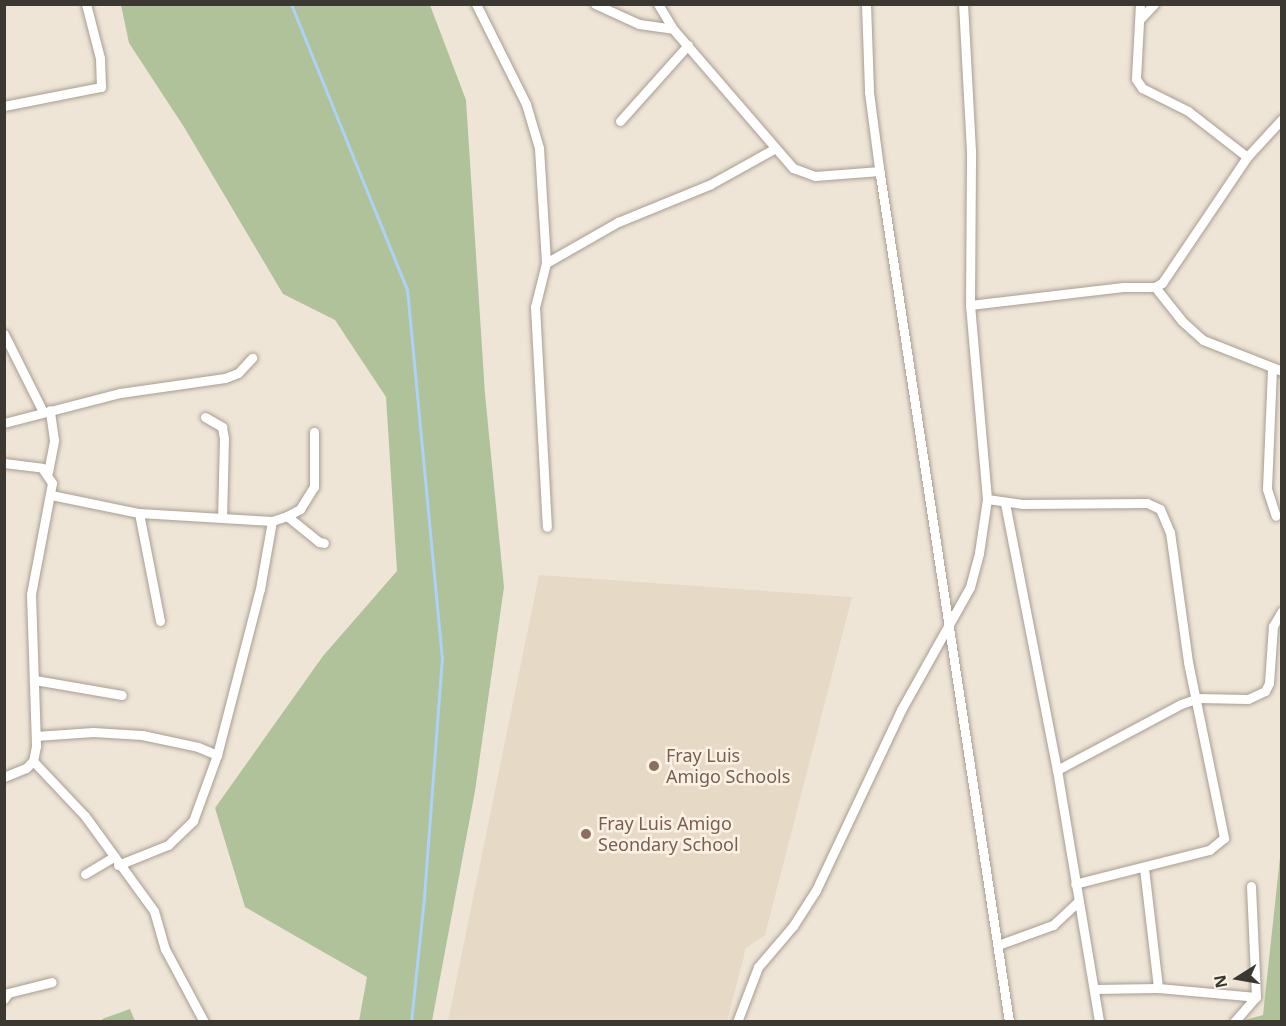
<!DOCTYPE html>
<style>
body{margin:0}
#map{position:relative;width:1286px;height:1026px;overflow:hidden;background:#efe5d7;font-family:"Noto Sans",sans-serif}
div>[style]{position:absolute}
.built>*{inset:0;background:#e6d9c5}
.green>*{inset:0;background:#afc29a}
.stream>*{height:3px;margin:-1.5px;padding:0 1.5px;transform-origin:1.5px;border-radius:1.5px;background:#add2f7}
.roads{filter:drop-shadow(0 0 2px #a79e91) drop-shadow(0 0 2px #a79e91)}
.minor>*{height:9px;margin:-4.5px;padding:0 4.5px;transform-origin:4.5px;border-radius:4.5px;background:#fff}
.dots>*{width:16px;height:16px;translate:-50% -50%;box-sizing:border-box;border:3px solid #fcf2e4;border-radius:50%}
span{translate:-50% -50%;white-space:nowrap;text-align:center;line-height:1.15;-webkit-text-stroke:5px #fcf2e4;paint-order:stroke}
.education-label{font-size:18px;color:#785e54}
.left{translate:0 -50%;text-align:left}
.frame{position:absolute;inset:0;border:6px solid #3b3731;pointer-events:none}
.north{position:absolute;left:1208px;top:948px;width:60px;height:60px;-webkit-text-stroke:4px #fcf2e4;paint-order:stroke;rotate:259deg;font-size:16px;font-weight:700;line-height:24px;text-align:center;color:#3b3731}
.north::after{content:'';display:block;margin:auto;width:21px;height:27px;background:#3b3731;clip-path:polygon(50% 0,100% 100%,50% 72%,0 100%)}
</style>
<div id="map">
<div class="built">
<div style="clip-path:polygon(539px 575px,852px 597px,765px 935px,746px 948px,727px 1021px,448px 1021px)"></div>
</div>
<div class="green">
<div style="clip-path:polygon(121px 5px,430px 5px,466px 100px,485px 394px,504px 587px,475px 791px,432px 1021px,359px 1021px,367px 977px,245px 907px,215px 808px,323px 656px,397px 571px,386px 397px,335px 320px,283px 294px,184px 127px,129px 43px)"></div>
<div style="clip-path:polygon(1281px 848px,1281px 1021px,1238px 1022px,1263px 1015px)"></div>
<div style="clip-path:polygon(130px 1009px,135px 1021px,103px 1021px,102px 1019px)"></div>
</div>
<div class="stream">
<div style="left:291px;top:4px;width:308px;rotate:67.9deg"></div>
<div style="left:407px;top:289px;width:370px;rotate:84.6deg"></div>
<div style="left:442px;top:657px;width:242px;rotate:94.3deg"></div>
<div style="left:424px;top:898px;width:125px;rotate:96deg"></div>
</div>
<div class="roads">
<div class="minor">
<div style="left:476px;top:4px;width:112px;rotate:63.4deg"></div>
<div style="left:526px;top:104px;width:46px;rotate:73.5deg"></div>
<div style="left:539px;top:148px;width:115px;rotate:86.5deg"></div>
<div style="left:546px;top:263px;width:45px;rotate:104deg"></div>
<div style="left:535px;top:307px;width:220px;rotate:86.9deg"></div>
<div style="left:595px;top:4px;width:48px;rotate:24.4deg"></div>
<div style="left:639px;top:24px;width:34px;rotate:8deg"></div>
<div style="left:658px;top:4px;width:29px;rotate:59deg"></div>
<div style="left:673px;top:29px;width:184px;rotate:49.2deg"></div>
<div style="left:793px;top:168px;width:23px;rotate:20deg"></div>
<div style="left:815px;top:176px;width:65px;rotate:-4.4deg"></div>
<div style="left:866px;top:4px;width:88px;rotate:88deg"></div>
<div style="left:869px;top:92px;width:77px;rotate:82.5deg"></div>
<div style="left:879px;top:168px;width:864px;rotate:81.34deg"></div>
<div style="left:1140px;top:4px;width:75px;rotate:93.1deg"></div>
<div style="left:1136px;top:79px;width:11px;rotate:56deg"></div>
<div style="left:1142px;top:88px;width:51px;rotate:26.6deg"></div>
<div style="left:1188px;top:111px;width:75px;rotate:37.9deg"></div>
<div style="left:1141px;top:18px;width:19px;rotate:-47deg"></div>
<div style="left:4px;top:106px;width:99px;rotate:-11.1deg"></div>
<div style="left:101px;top:87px;width:29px;rotate:-92deg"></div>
<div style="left:100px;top:58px;width:56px;rotate:-104.5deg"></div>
<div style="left:620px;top:121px;width:102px;rotate:-48.2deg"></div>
<div style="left:546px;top:263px;width:83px;rotate:-29.7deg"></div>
<div style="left:618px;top:222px;width:100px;rotate:-22.2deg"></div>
<div style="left:711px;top:184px;width:72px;rotate:-29.1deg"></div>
<div style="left:1155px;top:287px;width:8px;rotate:-30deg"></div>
<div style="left:1162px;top:283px;width:152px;rotate:-56deg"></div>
<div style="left:1247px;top:157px;width:52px;rotate:-47.4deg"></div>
<div style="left:970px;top:305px;width:154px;rotate:-6.7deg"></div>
<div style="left:1123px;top:287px;width:32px"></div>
<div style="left:1155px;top:287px;width:43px;rotate:51.5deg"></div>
<div style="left:1182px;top:321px;width:28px;rotate:42deg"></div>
<div style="left:1203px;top:340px;width:85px;rotate:21.4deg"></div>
<div style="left:4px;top:334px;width:87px;rotate:63.4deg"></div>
<div style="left:1272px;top:369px;width:120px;rotate:92.4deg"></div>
<div style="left:1267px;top:489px;width:28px;rotate:72deg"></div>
<div style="left:205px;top:417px;width:20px;rotate:30deg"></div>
<div style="left:222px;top:427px;width:11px;rotate:80deg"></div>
<div style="left:224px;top:438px;width:80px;rotate:91.4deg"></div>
<div style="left:4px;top:423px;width:120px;rotate:-14.5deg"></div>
<div style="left:120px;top:393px;width:106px;rotate:-8.1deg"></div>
<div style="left:225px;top:378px;width:14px;rotate:-21deg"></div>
<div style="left:238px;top:373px;width:21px;rotate:-47deg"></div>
<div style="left:4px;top:463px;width:38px;rotate:7deg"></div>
<div style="left:42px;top:468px;width:18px;rotate:56deg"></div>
<div style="left:52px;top:483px;width:113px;rotate:100.7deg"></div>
<div style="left:31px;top:594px;width:152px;rotate:88.1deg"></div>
<div style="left:36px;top:746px;width:15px;rotate:101deg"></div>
<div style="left:33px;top:761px;width:10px;rotate:135deg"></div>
<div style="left:26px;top:768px;width:24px;rotate:158deg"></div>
<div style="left:48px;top:472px;width:33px;rotate:-79deg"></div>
<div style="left:54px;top:440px;width:30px;rotate:-98deg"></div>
<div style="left:51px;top:495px;width:90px;rotate:11.6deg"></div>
<div style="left:139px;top:513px;width:110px;rotate:79deg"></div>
<div style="left:987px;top:499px;width:35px;rotate:8deg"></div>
<div style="left:1022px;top:504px;width:125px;rotate:-0.5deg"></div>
<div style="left:1147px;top:503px;width:14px;rotate:25deg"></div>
<div style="left:1160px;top:509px;width:25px;rotate:67deg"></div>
<div style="left:1170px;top:532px;width:131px;rotate:82.1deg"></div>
<div style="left:1188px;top:662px;width:180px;rotate:78.4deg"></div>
<div style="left:1224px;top:838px;width:19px;rotate:141deg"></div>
<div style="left:1209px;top:850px;width:138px;rotate:165.8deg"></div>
<div style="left:1005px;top:503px;width:272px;rotate:79deg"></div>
<div style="left:1057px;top:770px;width:255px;rotate:80.5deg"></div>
<div style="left:139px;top:513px;width:133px;rotate:3.4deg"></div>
<div style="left:272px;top:521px;width:16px;rotate:-18deg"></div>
<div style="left:287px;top:516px;width:15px;rotate:-28deg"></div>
<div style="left:300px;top:509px;width:26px;rotate:-58deg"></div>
<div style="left:314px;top:487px;width:55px;rotate:-90deg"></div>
<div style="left:287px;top:516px;width:41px;rotate:39.1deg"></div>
<div style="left:319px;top:542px;width:5px;rotate:11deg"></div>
<div style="left:35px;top:680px;width:88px;rotate:9.8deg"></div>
<div style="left:36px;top:736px;width:57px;rotate:-4deg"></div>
<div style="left:93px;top:732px;width:49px;rotate:3.5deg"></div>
<div style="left:142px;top:735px;width:57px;rotate:12.1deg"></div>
<div style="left:198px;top:747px;width:21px;rotate:23deg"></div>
<div style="left:33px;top:761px;width:76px;rotate:46.6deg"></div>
<div style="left:85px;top:816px;width:117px;rotate:54deg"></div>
<div style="left:154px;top:911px;width:40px;rotate:74deg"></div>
<div style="left:165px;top:949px;width:83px;rotate:61.9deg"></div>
<div style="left:1057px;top:770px;width:140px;rotate:-28deg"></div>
<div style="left:1181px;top:704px;width:18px;rotate:-19deg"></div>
<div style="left:1198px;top:698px;width:50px;rotate:1.1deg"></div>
<div style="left:1248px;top:699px;width:19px;rotate:-25deg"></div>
<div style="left:1265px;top:691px;width:9px;rotate:-63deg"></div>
<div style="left:1269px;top:683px;width:57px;rotate:-86deg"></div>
<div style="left:1273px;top:626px;width:17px;rotate:-59deg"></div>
<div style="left:118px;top:865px;width:54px;rotate:-21.8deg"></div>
<div style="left:168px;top:845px;width:35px;rotate:-44deg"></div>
<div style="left:193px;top:821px;width:70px;rotate:-70deg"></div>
<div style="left:217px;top:755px;width:171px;rotate:-75.5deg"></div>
<div style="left:260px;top:589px;width:69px;rotate:-80deg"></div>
<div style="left:1144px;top:868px;width:121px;rotate:83.3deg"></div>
<div style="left:85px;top:874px;width:31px;rotate:-31deg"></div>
<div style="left:998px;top:945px;width:59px;rotate:-20deg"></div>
<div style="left:1053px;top:925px;width:34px;rotate:-43deg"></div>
<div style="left:1094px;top:989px;width:64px;rotate:-0.9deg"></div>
<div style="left:1158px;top:988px;width:98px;rotate:5.2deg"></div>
<div style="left:4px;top:999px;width:7px;rotate:-56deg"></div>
<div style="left:8px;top:993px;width:45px;rotate:-14deg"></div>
<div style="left:737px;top:1022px;width:59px;rotate:-69.1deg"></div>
<div style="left:758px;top:967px;width:54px;rotate:-49.5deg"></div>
<div style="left:793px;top:926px;width:43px;rotate:-57.4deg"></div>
<div style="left:816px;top:890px;width:199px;rotate:-64.7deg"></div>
<div style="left:901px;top:710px;width:141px;rotate:-60.7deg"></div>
<div style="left:970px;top:587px;width:35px;rotate:-75deg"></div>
<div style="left:979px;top:553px;width:55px;rotate:-81.6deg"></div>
<div style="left:987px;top:499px;width:195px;rotate:-95deg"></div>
<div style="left:970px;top:305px;width:154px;rotate:-89.6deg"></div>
<div style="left:971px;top:151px;width:147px;rotate:-93.1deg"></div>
<div style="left:1234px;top:1022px;width:33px;rotate:-49deg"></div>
<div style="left:1256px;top:997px;width:111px;rotate:-92.6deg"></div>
</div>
</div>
<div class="dots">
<div style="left:654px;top:766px;background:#8d6e63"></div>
<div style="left:586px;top:834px;background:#8d6e63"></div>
</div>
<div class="education-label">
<span class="left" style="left:666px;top:766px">Fray Luis<br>Amigo Schools</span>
<span class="left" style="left:598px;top:834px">Fray Luis Amigo<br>Seondary School</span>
</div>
<div class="frame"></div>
<div class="north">N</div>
</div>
